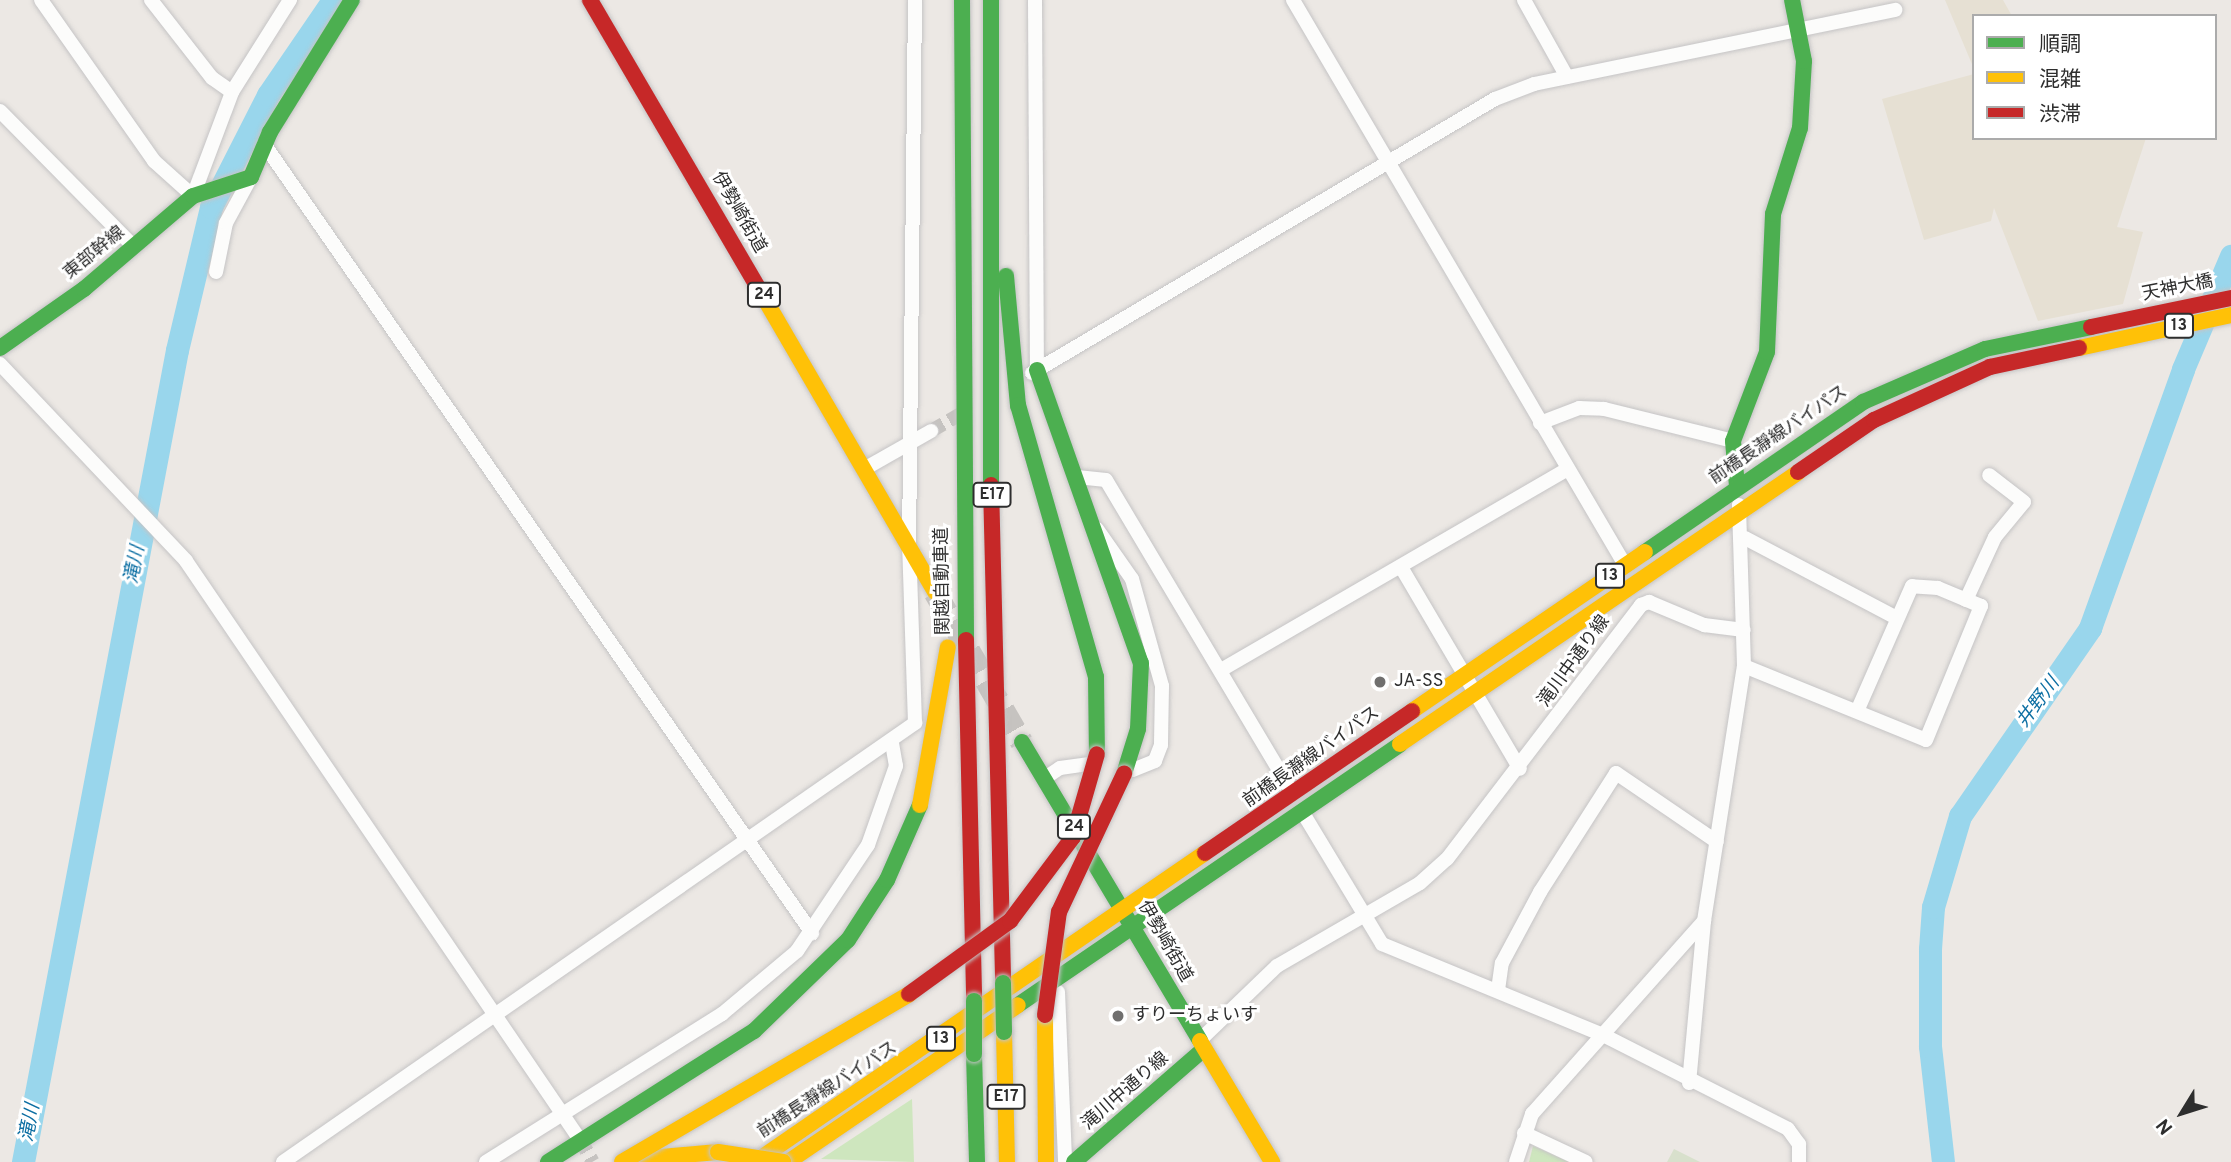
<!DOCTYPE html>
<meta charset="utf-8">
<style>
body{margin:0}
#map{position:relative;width:2231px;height:1162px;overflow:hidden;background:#ece8e4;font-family:Overpass,"Noto Sans JP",sans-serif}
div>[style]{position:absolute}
.education>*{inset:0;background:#e6e0d3}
.green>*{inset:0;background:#cee6be}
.cemetery>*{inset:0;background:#d8e0cc}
.river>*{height:23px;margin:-11.5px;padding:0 11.5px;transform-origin:11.5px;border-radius:11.5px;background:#99d6ec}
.street-tunnel>*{height:14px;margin-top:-7px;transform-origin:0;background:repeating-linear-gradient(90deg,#c6c3c0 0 14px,transparent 0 21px)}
.primary-tunnel>*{height:23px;margin-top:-11.5px;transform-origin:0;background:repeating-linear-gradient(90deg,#c6c3c0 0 23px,transparent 0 34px)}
.roads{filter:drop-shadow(0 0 2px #c5c4c5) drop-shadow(0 0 2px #c5c4c5)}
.street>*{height:14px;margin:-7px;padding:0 7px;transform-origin:7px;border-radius:7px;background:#fcfcfb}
.fast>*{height:16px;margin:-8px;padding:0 8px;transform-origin:8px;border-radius:8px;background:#4caf50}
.slow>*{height:16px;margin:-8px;padding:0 8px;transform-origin:8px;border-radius:8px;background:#ffc107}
.jam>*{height:16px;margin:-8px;padding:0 8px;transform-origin:8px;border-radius:8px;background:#c62828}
.bridges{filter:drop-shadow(0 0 2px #c5c4c5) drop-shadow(0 0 2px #c5c4c5)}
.fast-bridge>*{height:16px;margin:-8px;padding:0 8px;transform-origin:8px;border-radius:8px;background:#4caf50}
.slow-bridge>*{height:16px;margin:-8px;padding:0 8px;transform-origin:8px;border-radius:8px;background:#ffc107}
.jam-bridge>*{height:16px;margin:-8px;padding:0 8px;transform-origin:8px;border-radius:8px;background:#c62828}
.dots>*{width:19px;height:19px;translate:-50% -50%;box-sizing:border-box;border:4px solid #fff;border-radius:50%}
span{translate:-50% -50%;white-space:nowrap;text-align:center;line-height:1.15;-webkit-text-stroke:6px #fff;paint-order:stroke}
.shield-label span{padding:2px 5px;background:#fff;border:2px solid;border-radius:5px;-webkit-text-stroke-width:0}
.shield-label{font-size:16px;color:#2e2e2e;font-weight:700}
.street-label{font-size:18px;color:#2e2e2e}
.poi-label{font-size:18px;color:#2e2e2e}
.left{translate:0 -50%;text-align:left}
.water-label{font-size:19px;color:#0d6fa3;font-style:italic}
.legend{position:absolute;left:1972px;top:14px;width:245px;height:126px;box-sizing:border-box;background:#fff;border:2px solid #ababab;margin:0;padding:9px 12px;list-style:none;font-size:21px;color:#2e2e2e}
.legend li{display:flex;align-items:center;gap:14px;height:35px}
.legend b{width:35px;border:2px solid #ababab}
.north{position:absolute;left:2147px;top:1078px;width:70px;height:70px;-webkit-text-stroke:5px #fff;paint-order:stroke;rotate:232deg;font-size:19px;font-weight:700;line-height:28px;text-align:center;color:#2e2e2e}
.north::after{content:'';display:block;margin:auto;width:24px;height:32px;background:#2e2e2e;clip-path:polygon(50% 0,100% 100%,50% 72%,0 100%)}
</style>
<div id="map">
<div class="education">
<div style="clip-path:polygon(1945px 0,2003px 0,2012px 16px,1974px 16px,1974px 69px)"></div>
<div style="clip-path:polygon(1974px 74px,1974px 138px,2146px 138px,2117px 227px,2143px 232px,2123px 304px,2038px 321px,1994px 208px,1991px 221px,1924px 240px,1882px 99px)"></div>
</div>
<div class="green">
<div style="clip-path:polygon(912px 1099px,914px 1162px,821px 1159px)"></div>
<div style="clip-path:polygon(1533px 1146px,1569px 1162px,1529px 1162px)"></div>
</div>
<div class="cemetery">
<div style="clip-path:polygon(1674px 1149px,1700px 1162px,1667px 1162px)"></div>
</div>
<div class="river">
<div style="left:23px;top:1162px;width:826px;rotate:-79.26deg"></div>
<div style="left:177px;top:350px;width:147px;rotate:-76.6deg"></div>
<div style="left:211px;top:207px;width:126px;rotate:-63deg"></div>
<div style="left:268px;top:95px;width:115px;rotate:-55.6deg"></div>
<div style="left:1943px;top:1162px;width:117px;rotate:-96.4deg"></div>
<div style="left:1930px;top:1046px;width:97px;rotate:-90deg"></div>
<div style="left:1930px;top:949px;width:42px;rotate:-85.9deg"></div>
<div style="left:1933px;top:907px;width:95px;rotate:-73.5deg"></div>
<div style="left:1960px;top:816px;width:229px;rotate:-55.3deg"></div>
<div style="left:2090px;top:628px;width:275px;rotate:-70.2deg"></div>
<div style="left:2183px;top:369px;width:123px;rotate:-67deg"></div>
</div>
<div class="street-tunnel">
<div style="left:931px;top:431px;width:40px;rotate:-29.7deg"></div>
<div style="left:580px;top:1139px;width:26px;rotate:61deg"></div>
</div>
<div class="primary-tunnel">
<div style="left:935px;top:592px;width:173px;rotate:59.9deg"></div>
</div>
<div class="roads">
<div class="street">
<div style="left:41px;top:0;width:197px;rotate:54.9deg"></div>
<div style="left:154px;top:161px;width:52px;rotate:41.9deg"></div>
<div style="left:193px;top:196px;width:111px;rotate:-69.4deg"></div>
<div style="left:232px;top:92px;width:109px;rotate:-57.8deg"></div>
<div style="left:151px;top:0;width:99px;rotate:52deg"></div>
<div style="left:212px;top:78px;width:24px;rotate:35deg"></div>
<div style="left:1035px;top:0;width:370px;rotate:89.7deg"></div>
<div style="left:1293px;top:0;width:655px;rotate:59.56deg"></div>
<div style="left:1524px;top:0;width:88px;rotate:60.8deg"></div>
<div style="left:0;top:111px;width:191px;rotate:45.4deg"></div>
<div style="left:264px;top:144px;width:961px;rotate:55.22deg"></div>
<div style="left:216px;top:272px;width:50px;rotate:-78.5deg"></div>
<div style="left:226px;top:223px;width:52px;rotate:-61.5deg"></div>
<div style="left:0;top:364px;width:271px;rotate:46.6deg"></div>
<div style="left:186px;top:561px;width:693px;rotate:55.76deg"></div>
<div style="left:1032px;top:373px;width:538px;rotate:-30.62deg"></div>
<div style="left:1495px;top:99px;width:42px;rotate:-21deg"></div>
<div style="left:1534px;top:84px;width:369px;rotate:-11.6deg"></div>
<div style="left:1540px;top:423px;width:42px;rotate:-21deg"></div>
<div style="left:1579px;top:408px;width:25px;rotate:2deg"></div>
<div style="left:1604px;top:409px;width:133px;rotate:13.9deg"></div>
<div style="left:866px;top:468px;width:75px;rotate:-29.6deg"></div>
<div style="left:1077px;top:477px;width:29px;rotate:6deg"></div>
<div style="left:1106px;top:480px;width:365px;rotate:59.2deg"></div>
<div style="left:1097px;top:529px;width:61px;rotate:55deg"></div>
<div style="left:1132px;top:579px;width:111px;rotate:74.3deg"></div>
<div style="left:1162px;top:686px;width:59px;rotate:91deg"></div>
<div style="left:1161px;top:745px;width:17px;rotate:111deg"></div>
<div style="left:1155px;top:761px;width:24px;rotate:158deg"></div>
<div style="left:1745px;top:538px;width:172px;rotate:27.8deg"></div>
<div style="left:1401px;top:567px;width:234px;rotate:59.5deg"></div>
<div style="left:1966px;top:600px;width:69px;rotate:-65.3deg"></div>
<div style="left:1995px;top:537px;width:45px;rotate:-50.4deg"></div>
<div style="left:2024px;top:502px;width:44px;rotate:-142.4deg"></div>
<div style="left:1744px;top:666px;width:196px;rotate:22.1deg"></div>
<div style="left:1926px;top:740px;width:145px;rotate:-67.7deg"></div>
<div style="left:1981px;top:606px;width:47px;rotate:-157.3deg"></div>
<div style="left:1938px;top:588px;width:26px;rotate:-176deg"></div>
<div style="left:1912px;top:586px;width:132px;rotate:113.7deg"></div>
<div style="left:1221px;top:670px;width:401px;rotate:-30.1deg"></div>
<div style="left:1045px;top:778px;width:18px;rotate:-34deg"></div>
<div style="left:1060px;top:768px;width:30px;rotate:-8deg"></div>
<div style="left:1303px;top:813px;width:153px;rotate:58.9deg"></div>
<div style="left:1382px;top:944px;width:241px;rotate:22.4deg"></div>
<div style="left:1605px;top:1036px;width:205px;rotate:26.9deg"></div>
<div style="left:1788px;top:1129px;width:19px;rotate:54deg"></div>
<div style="left:1799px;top:1144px;width:18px;rotate:90deg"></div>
<div style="left:1498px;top:990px;width:27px;rotate:-82deg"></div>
<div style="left:1502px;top:963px;width:81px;rotate:-61.8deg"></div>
<div style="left:1540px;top:892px;width:141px;rotate:-57.4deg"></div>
<div style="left:1616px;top:773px;width:122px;rotate:34.3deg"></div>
<div style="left:1058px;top:992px;width:170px;rotate:87.6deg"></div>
<div style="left:1199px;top:1041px;width:108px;rotate:-43.9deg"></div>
<div style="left:1277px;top:966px;width:165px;rotate:-30.1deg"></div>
<div style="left:1420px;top:883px;width:36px;rotate:-42deg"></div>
<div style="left:1447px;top:859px;width:320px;rotate:-52.6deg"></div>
<div style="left:1641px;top:605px;width:9px;rotate:-21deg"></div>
<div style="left:1649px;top:602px;width:60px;rotate:22.7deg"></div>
<div style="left:1704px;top:625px;width:40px;rotate:7.1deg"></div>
<div style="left:1689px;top:1083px;width:163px;rotate:-84.7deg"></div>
<div style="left:1524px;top:1133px;width:68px;rotate:25.1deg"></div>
<div style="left:283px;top:1162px;width:770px;rotate:-34.78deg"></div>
<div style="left:915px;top:723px;width:178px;rotate:-91.9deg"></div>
<div style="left:909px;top:545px;width:545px;rotate:-89.37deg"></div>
<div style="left:486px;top:1162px;width:279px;rotate:-32.1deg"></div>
<div style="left:722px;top:1014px;width:98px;rotate:-40deg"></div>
<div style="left:797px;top:951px;width:128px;rotate:-56.2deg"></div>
<div style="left:868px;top:845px;width:84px;rotate:-70.5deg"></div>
<div style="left:896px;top:766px;width:23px;rotate:-100deg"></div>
<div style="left:1516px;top:1162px;width:51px;rotate:-71.6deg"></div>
<div style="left:1532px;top:1114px;width:259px;rotate:-48.3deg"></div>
<div style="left:1704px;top:921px;width:258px;rotate:-81.1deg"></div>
<div style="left:1744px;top:666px;width:161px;rotate:-91.8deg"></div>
</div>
<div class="fast">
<div style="left:962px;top:0;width:640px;rotate:89.64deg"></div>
<div style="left:991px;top:0;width:485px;rotate:90deg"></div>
<div style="left:1006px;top:276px;width:130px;rotate:84.7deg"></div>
<div style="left:1018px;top:405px;width:283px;rotate:74deg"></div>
<div style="left:1096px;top:677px;width:77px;rotate:89.3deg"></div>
<div style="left:0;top:348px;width:103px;rotate:-35.1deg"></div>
<div style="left:84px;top:289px;width:143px;rotate:-40.5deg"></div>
<div style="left:193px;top:196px;width:61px;rotate:-18.1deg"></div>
<div style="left:251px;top:177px;width:49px;rotate:-67.1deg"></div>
<div style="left:270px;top:132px;width:155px;rotate:-58.2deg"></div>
<div style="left:1037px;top:370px;width:311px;rotate:70.5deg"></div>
<div style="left:1141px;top:663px;width:66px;rotate:92.6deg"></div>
<div style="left:1138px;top:729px;width:47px;rotate:107.3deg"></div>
<div style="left:1737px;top:486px;width:45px;rotate:-95.1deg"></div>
<div style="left:1733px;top:441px;width:95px;rotate:-69.1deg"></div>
<div style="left:1767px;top:352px;width:138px;rotate:-87.5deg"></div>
<div style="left:1773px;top:214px;width:90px;rotate:-72.6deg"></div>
<div style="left:1800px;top:128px;width:67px;rotate:-86.6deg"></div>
<div style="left:1804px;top:61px;width:62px;rotate:-101.1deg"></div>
<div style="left:1645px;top:552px;width:265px;rotate:-34.5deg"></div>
<div style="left:1863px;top:402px;width:133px;rotate:-23.5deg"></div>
<div style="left:1985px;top:349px;width:108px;rotate:-11.7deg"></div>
<div style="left:1022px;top:742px;width:348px;rotate:59.2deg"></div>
<div style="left:1018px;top:1005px;width:463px;rotate:-34.3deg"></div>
<div style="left:974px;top:1054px;width:108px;rotate:88.4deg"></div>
<div style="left:548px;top:1162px;width:244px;rotate:-32.5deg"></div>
<div style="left:754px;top:1031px;width:131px;rotate:-44.1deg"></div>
<div style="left:848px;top:940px;width:72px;rotate:-57deg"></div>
<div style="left:887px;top:880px;width:82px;rotate:-66.3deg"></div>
<div style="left:1074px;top:1162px;width:171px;rotate:-41deg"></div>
</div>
<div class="slow">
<div style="left:760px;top:291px;width:348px;rotate:59.8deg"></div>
<div style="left:2079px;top:348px;width:156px;rotate:-12.2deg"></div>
<div style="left:1412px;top:711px;width:282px;rotate:-34.3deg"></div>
<div style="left:1400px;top:744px;width:482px;rotate:-34.3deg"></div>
<div style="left:920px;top:805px;width:160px;rotate:-80deg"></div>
<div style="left:1045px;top:1015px;width:147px;rotate:89.6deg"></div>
<div style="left:1004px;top:1032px;width:130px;rotate:88.7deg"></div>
<div style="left:1200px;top:1041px;width:141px;rotate:59.2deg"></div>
<div style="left:627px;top:1160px;width:91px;rotate:-5deg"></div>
<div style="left:755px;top:1162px;width:546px;rotate:-34.48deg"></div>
<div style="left:788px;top:1162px;width:278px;rotate:-34.3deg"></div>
</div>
<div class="jam">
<div style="left:590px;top:0;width:337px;rotate:59.7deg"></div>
<div style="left:2091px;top:327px;width:143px;rotate:-11.7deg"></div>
<div style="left:1798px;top:472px;width:92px;rotate:-34.4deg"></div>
<div style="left:1874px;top:420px;width:128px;rotate:-24.6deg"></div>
<div style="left:1990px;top:367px;width:91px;rotate:-12.1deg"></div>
<div style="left:991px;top:485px;width:498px;rotate:88.6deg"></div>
<div style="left:966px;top:640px;width:361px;rotate:88.7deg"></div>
<div style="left:1205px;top:853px;width:251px;rotate:-34.4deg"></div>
</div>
</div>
<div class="bridges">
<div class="fast-bridge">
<div style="left:1003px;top:983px;width:49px;rotate:88.8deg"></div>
<div style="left:974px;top:1001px;width:53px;rotate:90deg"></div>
</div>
<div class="slow-bridge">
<div style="left:718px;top:1152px;width:66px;rotate:8.7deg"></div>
<div style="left:622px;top:1162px;width:333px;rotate:-30.3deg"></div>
</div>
<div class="jam-bridge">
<div style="left:909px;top:994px;width:125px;rotate:-35.9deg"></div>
<div style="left:1010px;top:921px;width:105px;rotate:-53.1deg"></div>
<div style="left:1073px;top:837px;width:86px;rotate:-73.9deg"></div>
<div style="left:1045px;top:1015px;width:104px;rotate:-82.3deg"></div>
<div style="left:1059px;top:912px;width:153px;rotate:-64.8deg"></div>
</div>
</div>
<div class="dots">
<div style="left:1380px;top:682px;background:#706f6e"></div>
<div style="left:1118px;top:1016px;background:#706f6e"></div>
</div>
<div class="shield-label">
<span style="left:764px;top:295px">24</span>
<span style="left:2179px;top:326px">13</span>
<span style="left:992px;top:495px">E17</span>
<span style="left:1610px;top:576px">13</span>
<span style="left:1074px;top:827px">24</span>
<span style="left:941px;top:1039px">13</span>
<span style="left:1006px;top:1097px">E17</span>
</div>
<div class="street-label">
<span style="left:738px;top:213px;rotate:60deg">伊勢崎街道</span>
<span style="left:95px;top:254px;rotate:-39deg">東部幹線</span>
<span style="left:2178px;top:289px;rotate:-11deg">天神大橋</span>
<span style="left:1779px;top:436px;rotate:-34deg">前橋長瀞線バイパス</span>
<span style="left:944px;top:581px;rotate:-91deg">関越自動車道</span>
<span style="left:1575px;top:662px;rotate:-54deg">滝川中通り線</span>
<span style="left:1312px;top:758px;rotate:-35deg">前橋長瀞線バイパス</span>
<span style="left:1164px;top:942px;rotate:60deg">伊勢崎街道</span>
<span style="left:828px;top:1091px;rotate:-33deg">前橋長瀞線バイパス</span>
<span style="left:1126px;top:1092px;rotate:-41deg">滝川中通り線</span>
</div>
<div class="poi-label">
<span class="left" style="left:1394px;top:682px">JA-SS</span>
<span class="left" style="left:1132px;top:1016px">すりーちょいす</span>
</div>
<div class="water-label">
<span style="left:136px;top:565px;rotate:-79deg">滝川</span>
<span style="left:2039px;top:703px;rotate:-53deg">井野川</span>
<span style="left:31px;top:1123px;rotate:-79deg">滝川</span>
</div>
<ul class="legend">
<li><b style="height:9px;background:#4caf50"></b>順調</li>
<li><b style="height:9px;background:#ffc107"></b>混雑</li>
<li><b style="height:9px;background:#c62828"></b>渋滞</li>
</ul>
<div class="north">N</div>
</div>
